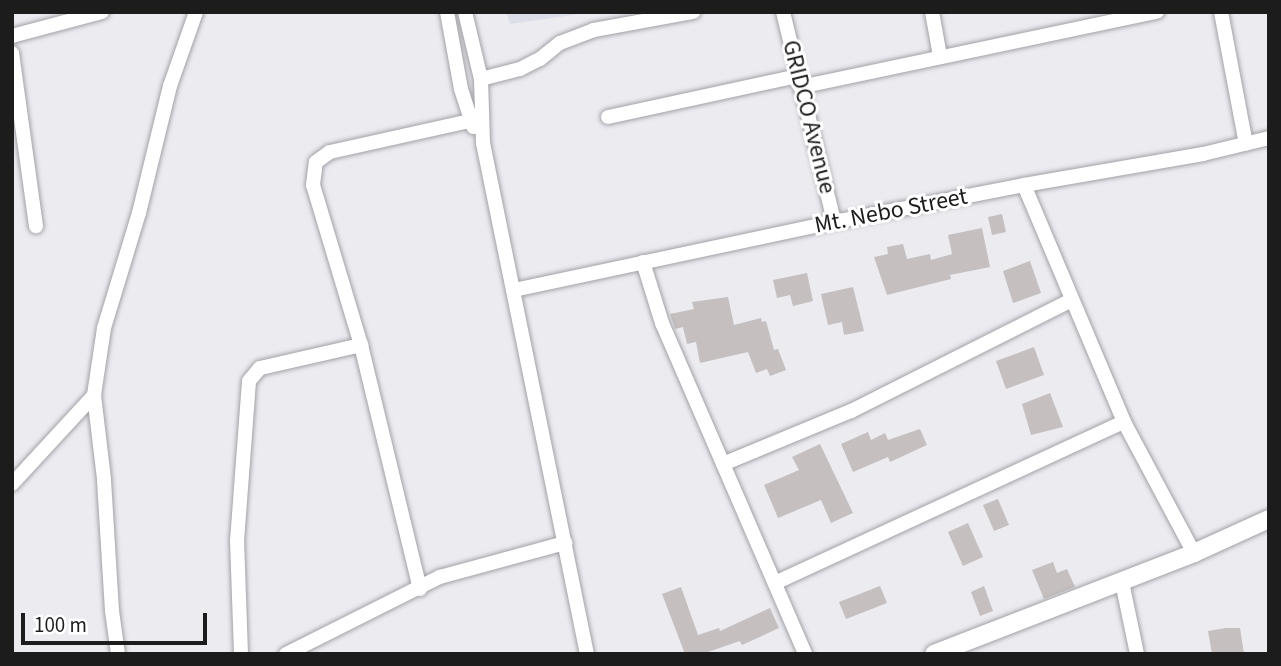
<!DOCTYPE html>
<style>
body{margin:0}
#map{position:relative;width:1281px;height:666px;overflow:hidden;background:#ebebf0;font-family:"Source Sans 3",sans-serif}
div>[style]{position:absolute}
.built>*{inset:0;background:#dcdeea}
.building>*{inset:0;background:#c5bfbf}
.roads{filter:drop-shadow(0 0 2px #a1a2a6) drop-shadow(0 0 2px #a1a2a6)}
.minor>*{height:14px;margin:-7px;padding:0 7px;transform-origin:7px;border-radius:7px;background:#fff}
.major>*{height:18px;margin:-9px;padding:0 9px;transform-origin:9px;border-radius:9px;background:#fff}
span{translate:-50% -50%;white-space:nowrap;text-align:center;line-height:1.15;-webkit-text-stroke:6px #fff;paint-order:stroke}
.street-label{font-size:24px;color:#1c1c1d}
.frame{position:absolute;inset:0;border:14px solid #1c1c1d;pointer-events:none}
.scale{position:absolute;left:21px;top:613px;width:186px;height:32px;box-sizing:border-box;border:4px solid #1c1c1d;border-top:0;padding-left:9px;font-size:21px;line-height:24px;white-space:nowrap;color:#1c1c1d;-webkit-text-stroke:5px #fff;paint-order:stroke}
</style>
<div id="map">
<div class="built">
<div style="clip-path:polygon(506px 12px,593px 12px,510px 24px)"></div>
</div>
<div class="building">
<div style="clip-path:polygon(1002px 214px,1006px 232px,992px 235px,988px 217px)"></div>
<div style="clip-path:polygon(982px 228px,990px 267px,950px 275px,951px 279px,887px 295px,874px 257px,888px 254px,887px 247px,903px 244px,907px 259px,930px 254px,931px 260px,952px 254px,948px 235px)"></div>
<div style="clip-path:polygon(1030px 261px,1041px 293px,1013px 303px,1003px 271px)"></div>
<div style="clip-path:polygon(807px 273px,813px 301px,793px 306px,790px 295px,777px 298px,773px 280px)"></div>
<div style="clip-path:polygon(853px 287px,864px 331px,844px 335px,842px 322px,828px 325px,821px 294px)"></div>
<div style="clip-path:polygon(728px 297px,734px 325px,761px 318px,762px 322px,766px 321px,774px 350px,778px 349px,786px 370px,770px 376px,767px 369px,756px 373px,748px 352px,700px 363px,696px 342px,687px 344px,683px 327px,675px 329px,670px 314px,694px 309px,692px 302px)"></div>
<div style="clip-path:polygon(1034px 347px,1044px 375px,1006px 389px,996px 361px)"></div>
<div style="clip-path:polygon(1050px 393px,1063px 427px,1031px 435px,1022px 404px)"></div>
<div style="clip-path:polygon(920px 429px,927px 445px,890px 462px,888px 457px,853px 472px,841px 444px,868px 432px,871px 440px,885px 433px,888px 440px)"></div>
<div style="clip-path:polygon(820px 444px,853px 513px,831px 523px,821px 500px,778px 518px,764px 485px,799px 470px,792px 457px)"></div>
<div style="clip-path:polygon(998px 499px,1009px 525px,994px 531px,983px 505px)"></div>
<div style="clip-path:polygon(968px 523px,983px 557px,963px 566px,948px 532px)"></div>
<div style="clip-path:polygon(1053px 562px,1057px 573px,1067px 569px,1075px 587px,1044px 599px,1032px 570px)"></div>
<div style="clip-path:polygon(880px 586px,887px 603px,846px 619px,839px 602px)"></div>
<div style="clip-path:polygon(984px 586px,993px 611px,980px 616px,971px 592px)"></div>
<div style="clip-path:polygon(681px 587px,698px 635px,719px 628px,720px 631px,770px 608px,779px 628px,742px 645px,740px 641px,702px 654px,685px 654px,662px 594px)"></div>
<div style="clip-path:polygon(1226px 628px,1240px 628px,1244px 654px,1212px 654px,1208px 631px)"></div>
</div>
<div class="roads">
<div class="minor">
<div style="left:447px;top:12px;width:78px;rotate:79.7deg"></div>
<div style="left:461px;top:89px;width:40px;rotate:72deg"></div>
<div style="left:465px;top:12px;width:69px;rotate:76.6deg"></div>
<div style="left:481px;top:79px;width:64px;rotate:88.2deg"></div>
<div style="left:483px;top:143px;width:521px;rotate:78.5deg"></div>
<div style="left:783px;top:12px;width:216px;rotate:76.3deg"></div>
<div style="left:932px;top:12px;width:45px;rotate:79.7deg"></div>
<div style="left:1221px;top:12px;width:134px;rotate:79.3deg"></div>
<div style="left:12px;top:36px;width:93px;rotate:-14.9deg"></div>
<div style="left:12px;top:53px;width:175px;rotate:82.1deg"></div>
<div style="left:481px;top:79px;width:40px;rotate:-14.4deg"></div>
<div style="left:520px;top:69px;width:22px;rotate:-27deg"></div>
<div style="left:540px;top:59px;width:26px;rotate:-39deg"></div>
<div style="left:560px;top:43px;width:36px;rotate:-21deg"></div>
<div style="left:594px;top:30px;width:101px;rotate:-10.3deg"></div>
<div style="left:800px;top:87px;width:365px;rotate:-11.9deg"></div>
<div style="left:608px;top:117px;width:193px;rotate:-12.2deg"></div>
<div style="left:1024px;top:185px;width:257px;rotate:67.1deg"></div>
<div style="left:1124px;top:422px;width:149px;rotate:61.9deg"></div>
<div style="left:643px;top:262px;width:64px;rotate:72.7deg"></div>
<div style="left:662px;top:323px;width:361px;rotate:66.6deg"></div>
<div style="left:514px;top:290px;width:327px;rotate:-12deg"></div>
<div style="left:834px;top:222px;width:194px;rotate:-11deg"></div>
<div style="left:1024px;top:185px;width:182px;rotate:-9.8deg"></div>
<div style="left:1203px;top:154px;width:68px;rotate:-13.6deg"></div>
<div style="left:723px;top:464px;width:139px;rotate:-22.5deg"></div>
<div style="left:851px;top:411px;width:247px;rotate:-26.7deg"></div>
<div style="left:12px;top:484px;width:121px;rotate:-47.3deg"></div>
<div style="left:1122px;top:582px;width:74px;rotate:78.2deg"></div>
<div style="left:775px;top:583px;width:384px;rotate:-24.8deg"></div>
<div style="left:420px;top:589px;width:251px;rotate:-103.6deg"></div>
<div style="left:361px;top:345px;width:167px;rotate:-106.7deg"></div>
<div style="left:313px;top:185px;width:23px;rotate:-83deg"></div>
<div style="left:316px;top:162px;width:17px;rotate:-36deg"></div>
<div style="left:330px;top:152px;width:143px;rotate:-12.5deg"></div>
<div style="left:118px;top:654px;width:43px;rotate:-97.9deg"></div>
<div style="left:112px;top:611px;width:132px;rotate:-93.5deg"></div>
<div style="left:104px;top:479px;width:85px;rotate:-96.8deg"></div>
<div style="left:94px;top:395px;width:68px;rotate:-81.5deg"></div>
<div style="left:104px;top:328px;width:120px;rotate:-73.1deg"></div>
<div style="left:139px;top:213px;width:131px;rotate:-76.3deg"></div>
<div style="left:170px;top:86px;width:78px;rotate:-70.6deg"></div>
<div style="left:241px;top:654px;width:113px;rotate:-92deg"></div>
<div style="left:237px;top:541px;width:160px;rotate:-85.7deg"></div>
<div style="left:249px;top:381px;width:17px;rotate:-50deg"></div>
<div style="left:260px;top:368px;width:104px;rotate:-12.8deg"></div>
<div style="left:286px;top:654px;width:172px;rotate:-26.6deg"></div>
<div style="left:440px;top:577px;width:130px;rotate:-15.2deg"></div>
</div>
<div class="major">
<div style="left:934px;top:654px;width:279px;rotate:-21.2deg"></div>
<div style="left:1194px;top:553px;width:82px;rotate:-24.4deg"></div>
</div>
</div>
<div class="street-label">
<span style="left:809px;top:117px;rotate:76deg">GRIDCO Avenue</span>
<span style="left:891px;top:211px;rotate:-11deg">Mt. Nebo Street</span>
</div>
<div class="frame"></div>
<div class="scale">100 m</div>
</div>
